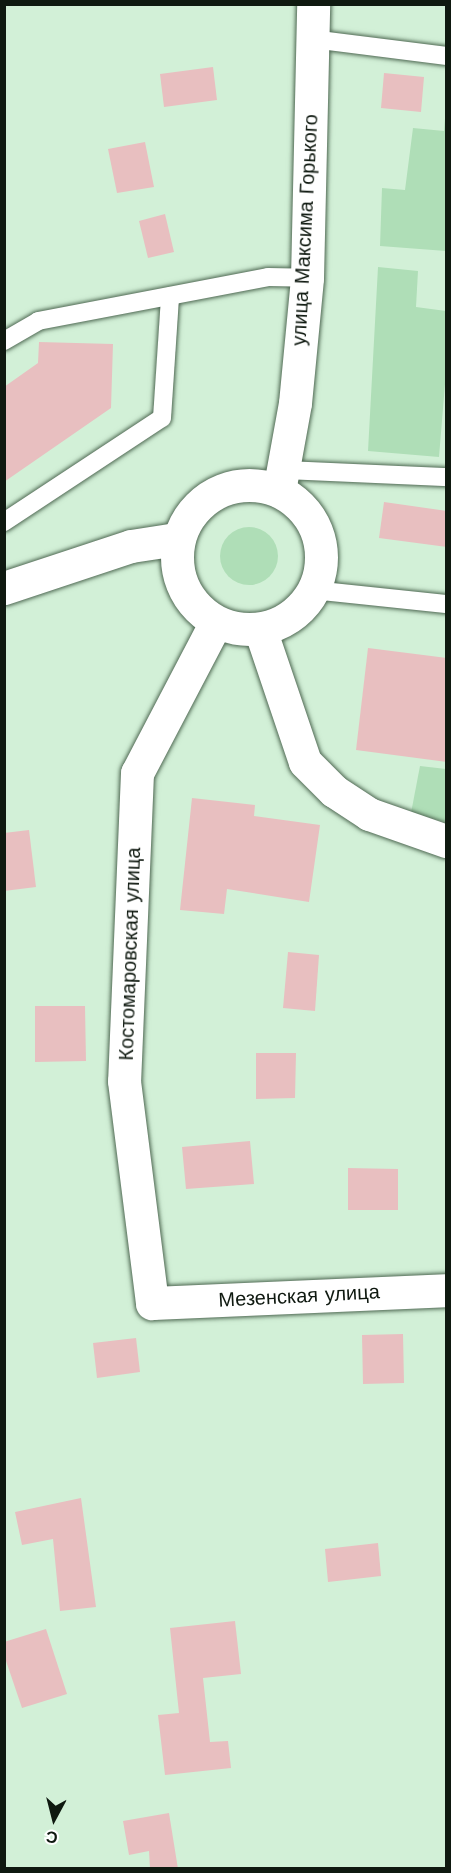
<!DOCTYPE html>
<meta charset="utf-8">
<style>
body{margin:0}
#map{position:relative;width:451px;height:1873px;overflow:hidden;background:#d2f0d7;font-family:"Work Sans",sans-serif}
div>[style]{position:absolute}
.green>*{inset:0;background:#afdeb7}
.round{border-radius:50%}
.building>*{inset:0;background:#e8bfc0}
.roads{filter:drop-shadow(0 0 2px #4f6953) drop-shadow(0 0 2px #4f6953)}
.service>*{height:18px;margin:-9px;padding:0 9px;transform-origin:9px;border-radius:9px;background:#fff}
.minor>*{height:33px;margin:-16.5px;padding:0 16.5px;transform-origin:16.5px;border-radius:16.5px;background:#fff}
.minor>.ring{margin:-16.5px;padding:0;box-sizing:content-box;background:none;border:33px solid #fff;border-radius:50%}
span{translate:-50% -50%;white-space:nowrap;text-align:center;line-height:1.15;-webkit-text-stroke:4.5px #fff;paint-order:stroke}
.street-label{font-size:20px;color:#0f1910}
.frame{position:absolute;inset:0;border:6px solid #0f1910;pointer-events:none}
.north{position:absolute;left:24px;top:1789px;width:60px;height:60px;-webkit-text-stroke:4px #fff;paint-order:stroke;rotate:187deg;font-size:16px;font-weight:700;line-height:24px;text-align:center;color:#0f1910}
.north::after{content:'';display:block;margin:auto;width:21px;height:27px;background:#0f1910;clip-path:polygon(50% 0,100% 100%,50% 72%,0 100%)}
</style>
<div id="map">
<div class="green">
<div style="clip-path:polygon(446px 105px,446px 251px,380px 246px,382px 188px,405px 190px,413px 128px,444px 131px)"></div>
<div style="clip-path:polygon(378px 267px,418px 271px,416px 307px,446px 311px,446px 372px,439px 457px,368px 451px)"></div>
<div class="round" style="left:220px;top:527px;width:58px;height:58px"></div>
<div style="clip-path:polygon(420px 766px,446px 769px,446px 822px,411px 813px)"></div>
</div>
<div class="building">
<div style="clip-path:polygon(213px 67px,217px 100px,164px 107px,160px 74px)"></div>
<div style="clip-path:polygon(384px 73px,424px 77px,421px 112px,381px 108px)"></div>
<div style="clip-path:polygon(145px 142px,154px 187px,117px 193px,108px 149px)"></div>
<div style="clip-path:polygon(165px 214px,174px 252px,148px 258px,139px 221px)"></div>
<div style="clip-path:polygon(39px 342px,113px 344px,111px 408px,4px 482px,4px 387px,38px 363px)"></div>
<div style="clip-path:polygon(384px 502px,447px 511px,447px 547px,379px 538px)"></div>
<div style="clip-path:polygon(368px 648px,447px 658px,447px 762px,356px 750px)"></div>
<div style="clip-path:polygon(192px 798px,255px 805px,254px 816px,320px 825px,309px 902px,227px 889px,224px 914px,180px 910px)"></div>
<div style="clip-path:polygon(29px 830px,36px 887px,4px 891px,4px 833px)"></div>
<div style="clip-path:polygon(288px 952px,319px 955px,315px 1011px,283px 1008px)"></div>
<div style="clip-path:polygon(35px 1006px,85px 1006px,86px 1061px,35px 1062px)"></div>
<div style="clip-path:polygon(256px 1053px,296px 1053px,295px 1098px,256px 1099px)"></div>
<div style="clip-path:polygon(250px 1141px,254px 1184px,186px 1189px,182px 1147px)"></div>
<div style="clip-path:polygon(348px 1168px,398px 1169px,398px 1210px,348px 1210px)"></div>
<div style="clip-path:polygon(403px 1334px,404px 1383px,363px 1384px,362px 1335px)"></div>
<div style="clip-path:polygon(136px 1338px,140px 1372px,97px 1378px,93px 1343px)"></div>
<div style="clip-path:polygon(81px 1498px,96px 1607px,60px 1611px,53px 1539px,22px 1545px,15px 1512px)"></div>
<div style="clip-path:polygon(378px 1543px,381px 1576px,328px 1582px,325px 1549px)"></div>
<div style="clip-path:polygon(235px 1621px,241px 1674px,203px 1678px,210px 1742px,228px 1741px,231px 1768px,165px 1775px,158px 1715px,179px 1713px,170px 1628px)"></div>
<div style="clip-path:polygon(46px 1629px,67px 1694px,22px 1708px,4px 1655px,4px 1642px)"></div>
<div style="clip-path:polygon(169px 1813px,178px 1869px,150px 1869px,149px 1851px,129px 1855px,123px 1821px)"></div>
</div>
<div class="roads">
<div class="service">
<div style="left:312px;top:39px;width:135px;rotate:7.2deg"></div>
<div style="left:4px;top:341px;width:39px;rotate:-30deg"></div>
<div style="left:38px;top:321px;width:234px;rotate:-10.8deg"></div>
<div style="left:268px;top:277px;width:39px;rotate:1deg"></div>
<div style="left:283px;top:470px;width:163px;rotate:2.5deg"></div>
<div style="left:4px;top:522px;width:189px;rotate:-33.4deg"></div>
<div style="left:162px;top:418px;width:122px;rotate:-86.2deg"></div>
<div style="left:312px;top:590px;width:135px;rotate:6deg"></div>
</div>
<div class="minor">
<div class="ring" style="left:177px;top:485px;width:111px;height:111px"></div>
<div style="left:279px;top:491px;width:89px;rotate:-79.7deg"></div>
<div style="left:295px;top:403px;width:126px;rotate:-84.5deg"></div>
<div style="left:307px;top:278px;width:274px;rotate:-88.7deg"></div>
<div style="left:4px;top:588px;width:134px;rotate:-18.3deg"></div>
<div style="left:131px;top:546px;width:47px;rotate:-8.7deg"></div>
<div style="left:216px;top:622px;width:170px;rotate:117.6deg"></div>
<div style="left:137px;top:773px;width:308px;rotate:92.4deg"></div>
<div style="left:124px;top:1081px;width:224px;rotate:82.8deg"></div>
<div style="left:152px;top:1303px;width:294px;rotate:-2.5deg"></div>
<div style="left:260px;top:629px;width:140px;rotate:71.3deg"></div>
<div style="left:305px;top:762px;width:41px;rotate:45deg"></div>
<div style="left:334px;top:791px;width:42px;rotate:33.3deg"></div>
<div style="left:369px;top:814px;width:82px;rotate:19.3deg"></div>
</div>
</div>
<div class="street-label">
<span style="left:305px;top:230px;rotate:-87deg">улица Максима Горького</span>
<span style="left:130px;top:954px;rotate:-88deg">Костомаровская улица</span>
<span style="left:299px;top:1296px;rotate:-3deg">Мезенская улица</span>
</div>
<div class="frame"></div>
<div class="north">С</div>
</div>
